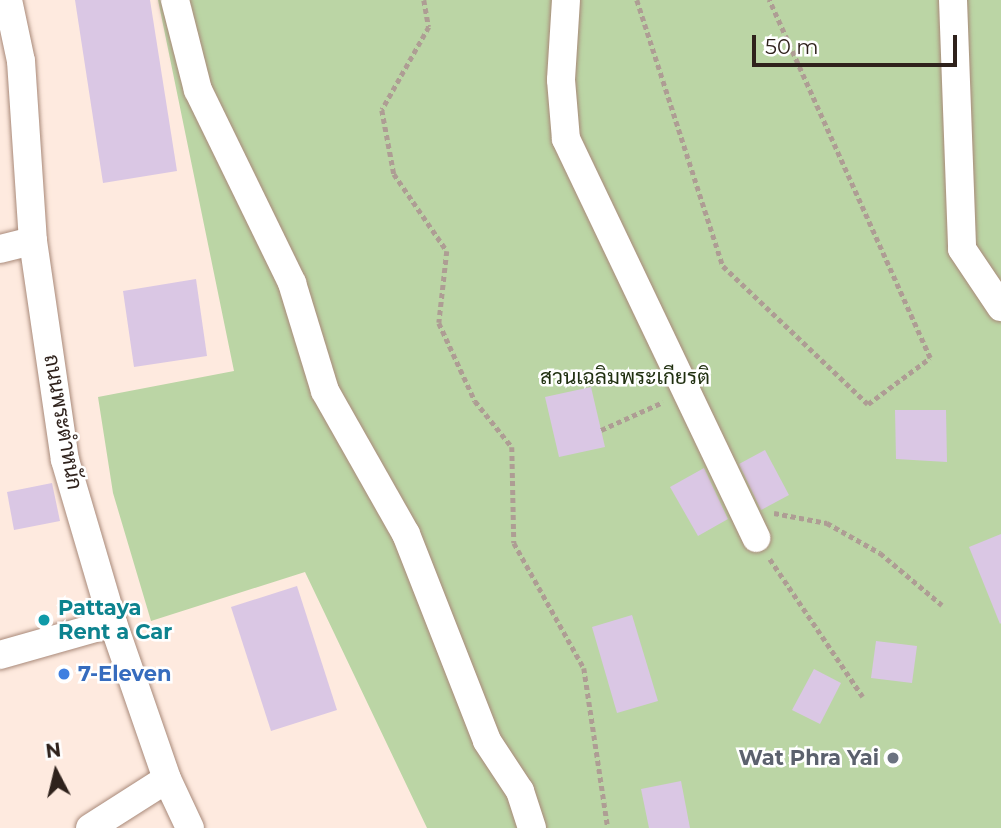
<!DOCTYPE html>
<meta charset="utf-8">
<style>
body{margin:0}
#map{position:relative;width:1001px;height:828px;overflow:hidden;background:#feeadf;font-family:Montserrat,Sarabun,sans-serif}
div>[style]{position:absolute}
.green>*{inset:0;background:#bbd5a5}
.building>*{inset:0;background:#dac7e4}
.path>*{height:4.5px;margin-top:-2.25px;transform-origin:0;background:repeating-linear-gradient(90deg,#ae9d94 0 5px,transparent 0 8.5px)}
.roads{filter:drop-shadow(0 0 2px #a88979) drop-shadow(0 0 2px #a88979)}
.minor>*{height:28px;margin:-14px;padding:0 14px;transform-origin:14px;border-radius:14px;background:#fff}
.dots>*{width:19px;height:19px;translate:-50% -50%;box-sizing:border-box;border:4px solid #fff;border-radius:50%}
span{translate:-50% -50%;white-space:nowrap;text-align:center;line-height:1.15;-webkit-text-stroke:5px #fff;paint-order:stroke}
.park-label{font-size:21px;color:#1f2f0f}
.street-label{font-size:21px;color:#2f221c}
.culture-label{font-size:21px;color:#0d838f;font-weight:700}
.left{translate:0 -50%;text-align:left}
.shop-label{font-size:21px;color:#366cbe;font-weight:700}
.worship-label{font-size:21px;color:#5b616d;font-weight:700}
.right{translate:-100% -50%;text-align:right}
.north{position:absolute;left:21px;top:737px;width:70px;height:70px;-webkit-text-stroke:5px #fff;paint-order:stroke;rotate:353deg;font-size:19px;font-weight:700;line-height:28px;text-align:center;color:#2f221c}
.north::after{content:'';display:block;margin:auto;width:24px;height:32px;background:#2f221c;clip-path:polygon(50% 0,100% 100%,50% 72%,0 100%)}
.scale{position:absolute;left:752px;top:35px;width:205px;height:32px;box-sizing:border-box;border:4px solid #2f221c;border-top:0;padding-left:9px;font-size:21px;line-height:24px;white-space:nowrap;color:#2f221c;-webkit-text-stroke:5px #fff;paint-order:stroke}
</style>
<div id="map">
<div class="green">
<div style="clip-path:polygon(158px 0,1001px 0,1001px 828px,427px 828px,305px 572px,151px 621px,113px 493px,98px 397px,234px 371px)"></div>
</div>
<div class="building">
<div style="clip-path:polygon(75px 0,150px 0,177px 171px,103px 183px)"></div>
<div style="clip-path:polygon(196px 279px,207px 356px,134px 367px,123px 291px)"></div>
<div style="clip-path:polygon(591px 387px,605px 447px,559px 457px,545px 397px)"></div>
<div style="clip-path:polygon(895px 410px,946px 410px,947px 462px,896px 459px)"></div>
<div style="clip-path:polygon(765px 450px,789px 495px,761px 510px,739px 464px)"></div>
<div style="clip-path:polygon(704px 468px,728px 519px,698px 536px,670px 487px)"></div>
<div style="clip-path:polygon(52px 483px,60px 521px,14px 530px,7px 492px)"></div>
<div style="clip-path:polygon(1001px 534px,1001px 623px,1000px 624px,969px 547px)"></div>
<div style="clip-path:polygon(297px 586px,337px 710px,271px 731px,231px 607px)"></div>
<div style="clip-path:polygon(632px 615px,658px 701px,617px 713px,592px 627px)"></div>
<div style="clip-path:polygon(876px 641px,917px 646px,912px 683px,871px 678px)"></div>
<div style="clip-path:polygon(814px 669px,841px 683px,820px 724px,792px 710px)"></div>
<div style="clip-path:polygon(681px 781px,690px 828px,649px 828px,641px 789px)"></div>
</div>
<div class="path">
<div style="left:424px;top:0;width:27px;rotate:80deg"></div>
<div style="left:429px;top:27px;width:95px;rotate:119.5deg"></div>
<div style="left:382px;top:110px;width:65px;rotate:79.4deg"></div>
<div style="left:394px;top:174px;width:93px;rotate:55.5deg"></div>
<div style="left:447px;top:251px;width:72px;rotate:96.3deg"></div>
<div style="left:439px;top:323px;width:86px;rotate:65.2deg"></div>
<div style="left:475px;top:401px;width:59px;rotate:51.2deg"></div>
<div style="left:512px;top:447px;width:96px;rotate:88.8deg"></div>
<div style="left:514px;top:543px;width:143px;rotate:60.8deg"></div>
<div style="left:584px;top:668px;width:162px;rotate:81.5deg"></div>
<div style="left:637px;top:0;width:280px;rotate:72.1deg"></div>
<div style="left:723px;top:266px;width:200px;rotate:43.6deg"></div>
<div style="left:868px;top:404px;width:77px;rotate:-36.6deg"></div>
<div style="left:930px;top:358px;width:393px;rotate:-114.2deg"></div>
<div style="left:601px;top:430px;width:68px;rotate:-24.3deg"></div>
<div style="left:774px;top:513px;width:54px;rotate:10.7deg"></div>
<div style="left:827px;top:523px;width:61px;rotate:29.5deg"></div>
<div style="left:880px;top:553px;width:81px;rotate:40deg"></div>
<div style="left:770px;top:559px;width:166px;rotate:56deg"></div>
</div>
<div class="roads">
<div class="minor">
<div style="left:8px;top:0;width:62px;rotate:78deg"></div>
<div style="left:21px;top:61px;width:180px;rotate:86.2deg"></div>
<div style="left:33px;top:241px;width:221px;rotate:81.7deg"></div>
<div style="left:65px;top:460px;width:170px;rotate:73.6deg"></div>
<div style="left:113px;top:623px;width:165px;rotate:70.9deg"></div>
<div style="left:167px;top:779px;width:54px;rotate:64.9deg"></div>
<div style="left:175px;top:0;width:93px;rotate:75.7deg"></div>
<div style="left:198px;top:90px;width:215px;rotate:64deg"></div>
<div style="left:292px;top:283px;width:113px;rotate:73deg"></div>
<div style="left:325px;top:391px;width:164px;rotate:60.5deg"></div>
<div style="left:406px;top:534px;width:222px;rotate:68.6deg"></div>
<div style="left:487px;top:741px;width:60px;rotate:56.6deg"></div>
<div style="left:520px;top:791px;width:39px;rotate:72deg"></div>
<div style="left:566px;top:0;width:80px;rotate:93.6deg"></div>
<div style="left:561px;top:80px;width:59px;rotate:85.2deg"></div>
<div style="left:566px;top:139px;width:442px;rotate:64.5deg"></div>
<div style="left:953px;top:0;width:249px;rotate:87.9deg"></div>
<div style="left:962px;top:249px;width:70px;rotate:56.1deg"></div>
<div style="left:0;top:249px;width:34px;rotate:-14deg"></div>
<div style="left:0;top:655px;width:117px;rotate:-15.8deg"></div>
<div style="left:90px;top:828px;width:91px;rotate:-32.5deg"></div>
</div>
</div>
<div class="dots">
<div style="left:44px;top:620px;background:#0f9aa8"></div>
<div style="left:64px;top:674px;background:#3f7fe0"></div>
<div style="left:893px;top:758px;background:#6b7280"></div>
</div>
<div class="park-label">
<span style="left:625px;top:377px">สวนเฉลิมพระเกียรติ</span>
</div>
<div class="street-label">
<span style="left:63px;top:422px;rotate:80deg">ถนนพระตำหนัก</span>
</div>
<div class="culture-label">
<span class="left" style="left:58px;top:620px">Pattaya<br>Rent a Car</span>
</div>
<div class="shop-label">
<span class="left" style="left:78px;top:674px">7-Eleven</span>
</div>
<div class="worship-label">
<span class="right" style="left:879px;top:758px">Wat Phra Yai</span>
</div>
<div class="north">N</div>
<div class="scale">50 m</div>
</div>
